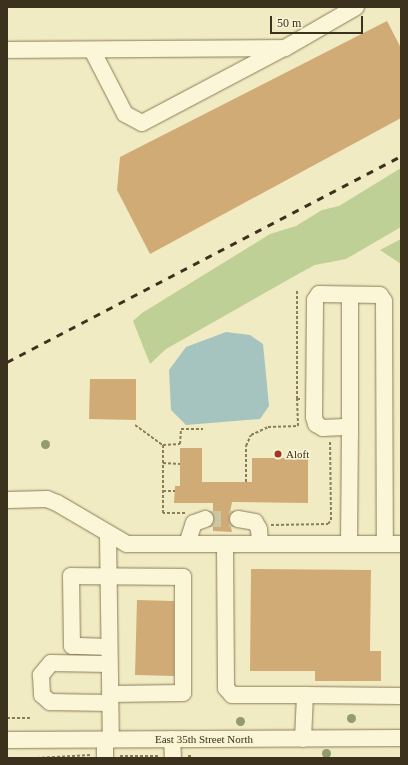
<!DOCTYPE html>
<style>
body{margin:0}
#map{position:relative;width:408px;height:765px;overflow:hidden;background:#f1ebc3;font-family:"Times New Roman",serif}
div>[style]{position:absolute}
.green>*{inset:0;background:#bfd096}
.water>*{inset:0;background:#a5c3bf}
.building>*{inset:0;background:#d1ab76}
.minor-tunnel>*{height:16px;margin-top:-8px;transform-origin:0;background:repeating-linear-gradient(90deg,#cdc6a2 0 16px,transparent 0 24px)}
.path>*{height:2px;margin-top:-1px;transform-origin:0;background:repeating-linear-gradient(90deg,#8c7c58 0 3px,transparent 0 5px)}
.roads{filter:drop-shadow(0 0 1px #8c7c58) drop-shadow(0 0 1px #8c7c58)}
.minor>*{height:16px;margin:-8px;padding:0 8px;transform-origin:8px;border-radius:8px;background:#fbf6d7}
.rail>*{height:3px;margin-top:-1.5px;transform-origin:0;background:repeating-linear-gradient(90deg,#3b311d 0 7px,transparent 0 14px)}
.trees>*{width:9px;height:9px;margin:-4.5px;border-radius:50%;background:#919b6b}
.dots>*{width:11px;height:11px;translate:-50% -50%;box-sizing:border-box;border:2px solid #f8f3d3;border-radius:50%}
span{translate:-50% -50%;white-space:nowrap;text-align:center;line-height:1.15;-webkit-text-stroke:3px #f8f3d3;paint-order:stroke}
.poi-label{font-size:11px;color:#3b311d}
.left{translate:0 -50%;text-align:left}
.street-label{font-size:11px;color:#3b311d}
.frame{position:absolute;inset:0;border:8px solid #3b311d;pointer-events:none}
.scale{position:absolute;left:270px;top:16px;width:93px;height:18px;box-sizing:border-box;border:2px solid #3b311d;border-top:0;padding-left:5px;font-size:12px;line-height:14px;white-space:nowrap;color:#3b311d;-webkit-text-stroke:3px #f8f3d3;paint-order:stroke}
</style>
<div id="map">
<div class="green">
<div style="clip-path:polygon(401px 168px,401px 227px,346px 259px,315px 265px,300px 273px,166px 349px,150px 364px,133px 321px,142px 313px,270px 234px,296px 226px,322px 210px,339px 206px)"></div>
<div style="clip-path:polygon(401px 239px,401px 264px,380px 250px)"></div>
</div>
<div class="water">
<div style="clip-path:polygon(226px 332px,250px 335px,263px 344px,269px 406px,260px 419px,186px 425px,171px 410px,169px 370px,186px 347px)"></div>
</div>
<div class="building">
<div style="clip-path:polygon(387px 21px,401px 48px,401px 118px,150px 254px,117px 190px,120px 157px)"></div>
<div style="clip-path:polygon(90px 379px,136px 379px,136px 420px,89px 419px)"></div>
<div style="clip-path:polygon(180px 448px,202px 448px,202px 482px,252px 482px,252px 458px,308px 458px,308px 503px,232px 502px,229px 518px,232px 532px,213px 531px,213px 503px,174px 503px,175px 486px,180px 486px)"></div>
<div style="clip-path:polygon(251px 569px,371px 570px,370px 651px,381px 651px,381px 681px,315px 681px,315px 671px,250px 671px)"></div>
<div style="clip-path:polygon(137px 600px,174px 601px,174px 676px,135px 675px)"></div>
</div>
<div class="minor-tunnel">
<div style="left:205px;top:519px;width:33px"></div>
</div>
<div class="path">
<div style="left:297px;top:291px;width:108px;rotate:90deg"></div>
<div style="left:297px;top:399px;width:3px"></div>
<div style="left:135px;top:425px;width:34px;rotate:36deg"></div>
<div style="left:163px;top:463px;width:17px;rotate:3deg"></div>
<div style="left:246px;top:482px;width:36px;rotate:-90deg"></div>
<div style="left:246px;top:446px;width:12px;rotate:-66deg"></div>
<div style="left:251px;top:435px;width:19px;rotate:-25deg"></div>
<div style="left:268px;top:427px;width:30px;rotate:-2deg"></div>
<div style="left:298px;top:426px;width:27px;rotate:-92deg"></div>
<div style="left:163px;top:491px;width:12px"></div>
<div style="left:185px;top:513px;width:22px;rotate:180deg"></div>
<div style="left:163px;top:513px;width:68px;rotate:-90deg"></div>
<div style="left:163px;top:445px;width:17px;rotate:-3deg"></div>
<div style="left:180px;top:444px;width:15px;rotate:-86deg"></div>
<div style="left:181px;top:429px;width:22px"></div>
<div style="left:271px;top:525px;width:57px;rotate:-1deg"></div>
<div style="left:328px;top:524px;width:5px;rotate:-53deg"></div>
<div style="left:331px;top:520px;width:79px;rotate:-90.7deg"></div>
<div style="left:7px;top:718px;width:23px"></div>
<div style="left:120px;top:756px;width:39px"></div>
<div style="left:188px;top:756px;width:5px"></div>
<div style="left:37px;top:758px;width:54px;rotate:-3.2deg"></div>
</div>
<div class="roads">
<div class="minor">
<div style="left:7px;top:50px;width:278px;rotate:-0.4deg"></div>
<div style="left:285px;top:48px;width:82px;rotate:-30deg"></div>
<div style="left:92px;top:50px;width:72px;rotate:62.7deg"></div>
<div style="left:125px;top:114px;width:19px;rotate:28deg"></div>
<div style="left:142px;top:123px;width:158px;rotate:-27.9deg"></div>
<div style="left:350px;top:431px;width:136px;rotate:-90deg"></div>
<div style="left:7px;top:500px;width:40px;rotate:-1.4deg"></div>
<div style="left:47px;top:499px;width:11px;rotate:22deg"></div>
<div style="left:57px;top:503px;width:81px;rotate:30.4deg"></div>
<div style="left:127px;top:544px;width:274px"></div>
<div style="left:238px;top:519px;width:17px;rotate:10deg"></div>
<div style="left:255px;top:522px;width:8px;rotate:60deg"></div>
<div style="left:259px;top:529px;width:15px;rotate:86deg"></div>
<div style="left:108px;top:535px;width:205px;rotate:89.2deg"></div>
<div style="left:187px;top:544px;width:22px;rotate:-72deg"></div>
<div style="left:194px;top:523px;width:12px;rotate:-20deg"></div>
<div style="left:225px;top:544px;width:144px;rotate:89.6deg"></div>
<div style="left:226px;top:688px;width:9px;rotate:49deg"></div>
<div style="left:232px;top:695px;width:73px"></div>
<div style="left:305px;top:695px;width:44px;rotate:92.6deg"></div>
<div style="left:349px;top:544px;width:113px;rotate:-89.5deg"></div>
<div style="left:350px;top:431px;width:7px;rotate:-146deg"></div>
<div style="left:344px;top:427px;width:21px;rotate:177deg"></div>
<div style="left:323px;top:428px;width:8px;rotate:-150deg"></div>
<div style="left:316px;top:424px;width:7px;rotate:-106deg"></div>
<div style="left:314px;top:417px;width:117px;rotate:-89.5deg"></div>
<div style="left:315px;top:300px;width:7px;rotate:-56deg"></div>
<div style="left:319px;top:294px;width:61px;rotate:0.9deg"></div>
<div style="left:380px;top:295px;width:7px;rotate:56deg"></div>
<div style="left:384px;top:301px;width:243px;rotate:89.8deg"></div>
<div style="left:109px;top:647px;width:37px;rotate:-178deg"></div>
<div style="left:72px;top:646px;width:70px;rotate:-90.8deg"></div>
<div style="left:71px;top:576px;width:112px;rotate:0.5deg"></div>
<div style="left:183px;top:577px;width:116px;rotate:90deg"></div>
<div style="left:183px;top:693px;width:73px;rotate:179.2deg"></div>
<div style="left:109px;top:664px;width:58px;rotate:-179deg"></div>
<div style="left:51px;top:663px;width:16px;rotate:130deg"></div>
<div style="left:41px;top:675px;width:20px;rotate:87deg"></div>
<div style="left:42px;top:695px;width:11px;rotate:41deg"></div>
<div style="left:50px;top:702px;width:60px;rotate:1deg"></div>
<div style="left:305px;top:695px;width:96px;rotate:0.6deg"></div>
<div style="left:172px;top:739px;width:19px;rotate:87deg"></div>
<div style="left:7px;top:740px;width:394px;rotate:-0.3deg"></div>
<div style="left:105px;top:740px;width:18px;rotate:90deg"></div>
</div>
</div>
<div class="rail">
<div style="left:7px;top:362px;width:445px;rotate:-27.6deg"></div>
</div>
<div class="trees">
<div style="left:45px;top:444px"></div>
<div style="left:351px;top:718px"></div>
<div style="left:240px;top:721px"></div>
<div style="left:326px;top:753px"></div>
</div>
<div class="dots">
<div style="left:278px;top:454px;background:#9f3724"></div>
</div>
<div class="poi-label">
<span class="left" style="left:286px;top:454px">Aloft</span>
</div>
<div class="street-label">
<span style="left:204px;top:739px">East 35th Street North</span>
</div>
<div class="frame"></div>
<div class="scale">50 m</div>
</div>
